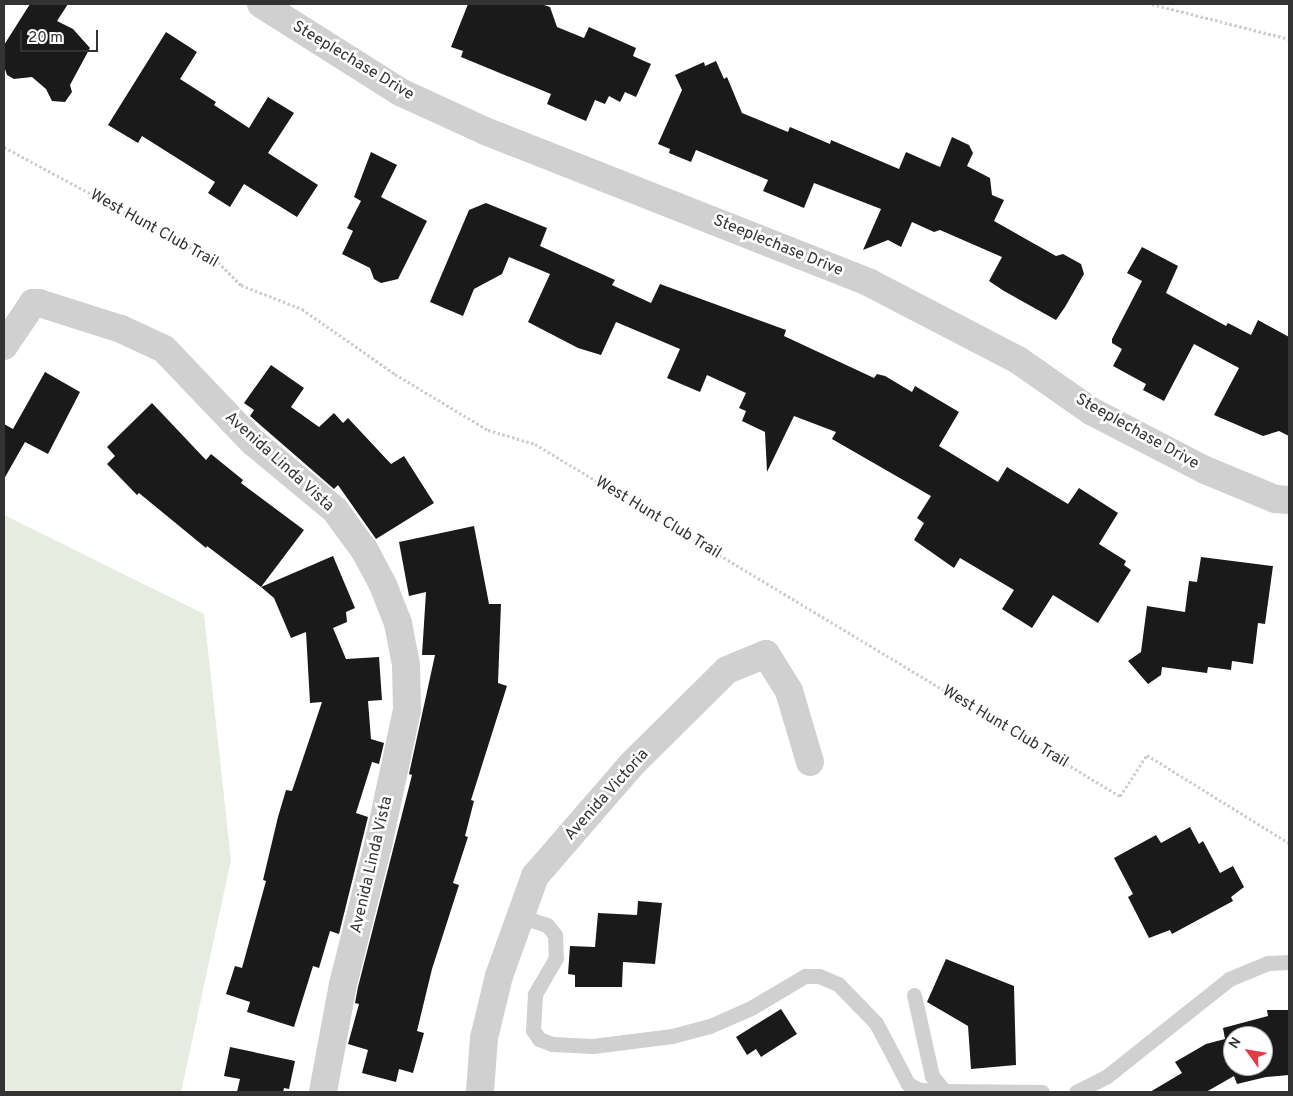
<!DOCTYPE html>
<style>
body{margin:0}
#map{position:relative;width:1293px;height:1096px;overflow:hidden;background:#fff;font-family:Overpass,sans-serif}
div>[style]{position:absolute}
.green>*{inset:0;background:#e6ecdf}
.building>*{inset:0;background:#1a1a1a}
.path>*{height:3px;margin-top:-1.5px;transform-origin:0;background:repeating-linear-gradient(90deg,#cdcdcd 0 2.5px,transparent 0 5px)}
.lane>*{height:15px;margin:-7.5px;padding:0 7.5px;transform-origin:7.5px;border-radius:7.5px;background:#d0d0d0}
.street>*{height:28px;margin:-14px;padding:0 14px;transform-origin:14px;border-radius:14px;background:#d0d0d0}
span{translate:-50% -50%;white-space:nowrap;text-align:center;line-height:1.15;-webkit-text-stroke:5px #fff;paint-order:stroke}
.street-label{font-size:16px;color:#333}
.frame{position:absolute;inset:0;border:5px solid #333;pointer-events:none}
.north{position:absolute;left:1223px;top:1026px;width:50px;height:50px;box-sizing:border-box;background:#fff;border:1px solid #adadad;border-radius:50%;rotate:302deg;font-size:14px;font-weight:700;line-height:20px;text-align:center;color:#333}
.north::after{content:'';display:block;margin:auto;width:18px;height:22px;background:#e63946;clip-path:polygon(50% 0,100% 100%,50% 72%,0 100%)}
.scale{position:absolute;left:20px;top:30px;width:78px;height:22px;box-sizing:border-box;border:2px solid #333;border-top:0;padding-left:6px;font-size:15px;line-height:18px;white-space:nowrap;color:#333;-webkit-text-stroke:4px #fff;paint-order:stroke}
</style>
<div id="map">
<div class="green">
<div style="clip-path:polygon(4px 515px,204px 614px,231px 860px,181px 1092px,4px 1092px)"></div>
</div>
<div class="building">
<div style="clip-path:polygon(30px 4px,68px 4px,57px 21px,73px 29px,90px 48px,70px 85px,72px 92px,65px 102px,52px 101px,46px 89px,32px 77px,14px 79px,7px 75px,4px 66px,4px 45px)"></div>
<div style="clip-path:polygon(468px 4px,541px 4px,550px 7px,557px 27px,584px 38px,589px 27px,636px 48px,633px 56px,651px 64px,636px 97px,625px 92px,620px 102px,609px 96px,605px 104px,595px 100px,586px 121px,547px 104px,551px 94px,461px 57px,463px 51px,451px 47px)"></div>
<div style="clip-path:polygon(166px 32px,197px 52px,180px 79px,216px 102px,214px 105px,249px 128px,268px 97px,294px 113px,268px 153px,318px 185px,297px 217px,244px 184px,230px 207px,208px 193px,215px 182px,142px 136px,138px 143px,108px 125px)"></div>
<div style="clip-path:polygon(716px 61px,724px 79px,727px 77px,742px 113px,788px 132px,790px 127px,830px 144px,831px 140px,899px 169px,906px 152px,940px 167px,952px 137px,969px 145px,973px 153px,967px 166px,990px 178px,992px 195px,1004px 200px,994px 221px,1056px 256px,1063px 254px,1081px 264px,1084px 274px,1065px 307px,1056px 320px,1004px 291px,989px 281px,1002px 257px,940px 230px,934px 232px,912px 222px,901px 247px,888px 240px,863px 250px,881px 209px,814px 183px,804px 208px,763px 191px,768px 180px,696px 150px,691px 162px,669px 153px,670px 149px,658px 144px,682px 90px,675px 75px,704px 62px,705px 66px)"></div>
<div style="clip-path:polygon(371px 152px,397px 165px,381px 197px,427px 221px,398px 279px,381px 283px,374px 279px,370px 268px,342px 254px,353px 231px,347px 228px,361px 201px,354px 197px)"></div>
<div style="clip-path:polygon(486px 203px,547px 228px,540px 246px,615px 280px,612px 285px,651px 303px,660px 284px,786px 330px,784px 336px,874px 378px,877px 374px,885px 376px,912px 392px,915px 386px,959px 412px,939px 446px,998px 482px,1007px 467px,1068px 504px,1079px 488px,1118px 513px,1099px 544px,1126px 561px,1124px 565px,1131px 570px,1098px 623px,1053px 595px,1032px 628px,1002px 609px,1014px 590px,960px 558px,954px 568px,914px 540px,924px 523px,917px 518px,931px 496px,832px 439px,836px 432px,794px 416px,767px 472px,765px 432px,742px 421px,746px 411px,739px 408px,746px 393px,707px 375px,700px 392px,667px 378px,680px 349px,616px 322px,601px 355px,578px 348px,528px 322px,550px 274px,509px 257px,502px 274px,474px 289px,463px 316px,430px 302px,469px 210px)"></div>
<div style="clip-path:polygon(1142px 247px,1178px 266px,1166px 293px,1226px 326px,1228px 323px,1251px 335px,1258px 320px,1289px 337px,1289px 436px,1279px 431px,1263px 436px,1214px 415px,1239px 368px,1194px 344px,1164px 401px,1143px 390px,1146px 384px,1113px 366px,1122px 349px,1112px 343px,1112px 339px,1142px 281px,1127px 273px)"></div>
<div style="clip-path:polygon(271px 365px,304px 388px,291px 407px,319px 427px,334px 413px,343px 423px,348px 418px,391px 464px,404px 456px,434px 503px,376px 539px,338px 485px,334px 489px,250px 416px,254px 410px,244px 403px)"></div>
<div style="clip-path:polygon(45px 372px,80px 392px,48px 454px,25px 442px,4px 479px,4px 424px,13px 429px)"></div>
<div style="clip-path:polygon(152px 403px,206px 460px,211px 454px,243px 480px,241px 483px,304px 530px,261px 587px,207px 546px,206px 548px,139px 493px,137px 495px,107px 464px,115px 456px,107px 447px)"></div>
<div style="clip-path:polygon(474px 526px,489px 604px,501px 604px,498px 683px,507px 686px,471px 800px,474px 801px,465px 836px,468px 837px,453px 883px,459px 885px,432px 969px,417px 1031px,424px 1033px,413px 1073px,399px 1069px,396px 1082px,362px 1073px,368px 1050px,348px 1044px,359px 1004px,355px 1003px,358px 987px,412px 775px,409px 774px,435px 655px,422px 655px,426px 592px,409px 596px,399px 542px)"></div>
<div style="clip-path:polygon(333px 556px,355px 608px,346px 612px,347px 622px,333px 628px,346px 659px,379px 657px,382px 700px,368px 701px,371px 739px,384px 743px,379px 764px,372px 762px,356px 813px,368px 817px,339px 934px,330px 931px,319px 968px,313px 966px,294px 1027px,247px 1012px,250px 1002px,226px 994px,235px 966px,242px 968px,266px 881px,263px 880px,278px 817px,286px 790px,292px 791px,322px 702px,310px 703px,306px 632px,291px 638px,274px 598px,261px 587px)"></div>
<div style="clip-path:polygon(1201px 557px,1273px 566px,1265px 624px,1258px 623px,1253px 664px,1232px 661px,1231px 670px,1208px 667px,1207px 673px,1162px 667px,1161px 675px,1148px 684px,1128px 661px,1141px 652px,1147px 606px,1185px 612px,1189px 581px,1197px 582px)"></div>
<div style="clip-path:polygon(1190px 827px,1199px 844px,1203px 841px,1220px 873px,1233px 866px,1244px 887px,1231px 897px,1233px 901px,1172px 934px,1170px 930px,1149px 938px,1128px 897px,1133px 894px,1114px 858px,1156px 835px,1161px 843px)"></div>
<div style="clip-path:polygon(638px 901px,662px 903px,655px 964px,623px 962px,622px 987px,575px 987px,575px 975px,568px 974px,570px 946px,595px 947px,598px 913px,637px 915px)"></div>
<div style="clip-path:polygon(946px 959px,1014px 986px,1016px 1065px,971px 1069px,968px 1026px,927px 1002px)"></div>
<div style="clip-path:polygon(781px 1009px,797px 1034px,761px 1057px,756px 1049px,747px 1055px,736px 1037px)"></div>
<div style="clip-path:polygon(evenodd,1267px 1010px,1289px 1010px,1289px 1075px,1266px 1077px,1237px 1084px,1234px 1076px,1206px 1092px,1150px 1092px,1182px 1073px,1175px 1062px,1206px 1044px,1225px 1039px,1223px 1028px,1268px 1016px,1267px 1010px,1233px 1036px,1263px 1036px,1263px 1066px,1233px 1066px,1233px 1036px)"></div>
<div style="clip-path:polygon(230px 1047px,295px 1061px,289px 1089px,284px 1088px,283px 1092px,237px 1092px,240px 1079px,224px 1076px)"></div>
</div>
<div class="path">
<div style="left:1152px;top:4px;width:141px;rotate:14.3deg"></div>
<div style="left:4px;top:147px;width:243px;rotate:28.3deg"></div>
<div style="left:218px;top:262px;width:33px;rotate:45deg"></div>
<div style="left:241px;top:285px;width:66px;rotate:21.5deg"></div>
<div style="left:302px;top:309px;width:113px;rotate:35deg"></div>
<div style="left:395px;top:374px;width:109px;rotate:31.1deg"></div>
<div style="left:488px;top:430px;width:49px;rotate:16.6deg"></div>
<div style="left:535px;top:444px;width:683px;rotate:31.04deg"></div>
<div style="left:1120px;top:796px;width:49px;rotate:-56.6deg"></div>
<div style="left:1147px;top:755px;width:167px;rotate:31.8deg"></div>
</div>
<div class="lane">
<div style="left:519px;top:916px;width:29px;rotate:18deg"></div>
<div style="left:547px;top:925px;width:13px;rotate:51deg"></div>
<div style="left:555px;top:935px;width:23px;rotate:88deg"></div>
<div style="left:556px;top:958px;width:42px;rotate:120.3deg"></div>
<div style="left:535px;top:994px;width:36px;rotate:93deg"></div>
<div style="left:533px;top:1030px;width:11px;rotate:56deg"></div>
<div style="left:539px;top:1039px;width:14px;rotate:21deg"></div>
<div style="left:552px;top:1044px;width:41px;rotate:2.8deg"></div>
<div style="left:593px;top:1046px;width:80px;rotate:-7.2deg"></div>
<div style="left:672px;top:1036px;width:39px;rotate:-15deg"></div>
<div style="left:710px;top:1026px;width:45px;rotate:-23.7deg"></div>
<div style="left:751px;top:1008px;width:63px;rotate:-30.7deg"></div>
<div style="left:805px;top:976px;width:14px"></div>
<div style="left:819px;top:976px;width:21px;rotate:23deg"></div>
<div style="left:838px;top:984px;width:54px;rotate:45.7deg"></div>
<div style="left:876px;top:1023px;width:69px;rotate:62.3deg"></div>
<div style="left:908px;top:1084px;width:13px;rotate:27deg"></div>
<div style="left:920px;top:1090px;width:24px;rotate:2deg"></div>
<div style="left:914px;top:995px;width:83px;rotate:77.5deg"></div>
<div style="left:932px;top:1076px;width:19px;rotate:51deg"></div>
<div style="left:944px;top:1091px;width:98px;rotate:0.6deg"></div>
<div style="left:1076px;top:1092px;width:34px;rotate:-27deg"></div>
<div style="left:1106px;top:1077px;width:157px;rotate:-38.5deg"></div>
<div style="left:1229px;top:979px;width:42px;rotate:-22.3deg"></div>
<div style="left:1268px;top:963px;width:21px;rotate:-3deg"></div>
</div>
<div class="street">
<div style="left:261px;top:4px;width:165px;rotate:32.3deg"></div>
<div style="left:400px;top:92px;width:94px;rotate:24.6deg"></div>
<div style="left:485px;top:131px;width:414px;rotate:21.5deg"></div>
<div style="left:870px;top:283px;width:167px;rotate:27.5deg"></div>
<div style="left:1018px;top:360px;width:89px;rotate:34.9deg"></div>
<div style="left:1091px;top:411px;width:128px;rotate:27.4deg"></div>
<div style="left:1205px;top:470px;width:76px;rotate:22.5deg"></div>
<div style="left:1275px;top:499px;width:14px;rotate:4deg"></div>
<div style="left:4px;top:346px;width:52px;rotate:-56deg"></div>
<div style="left:33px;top:303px;width:6px"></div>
<div style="left:39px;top:303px;width:86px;rotate:17.6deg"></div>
<div style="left:121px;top:329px;width:47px;rotate:24.9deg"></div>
<div style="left:164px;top:349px;width:129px;rotate:46.3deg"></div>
<div style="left:253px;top:442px;width:107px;rotate:39.7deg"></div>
<div style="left:335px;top:510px;width:51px;rotate:53.8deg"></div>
<div style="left:365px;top:551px;width:38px;rotate:62deg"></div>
<div style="left:383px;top:585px;width:41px;rotate:68.5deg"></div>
<div style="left:398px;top:623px;width:43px;rotate:79.2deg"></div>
<div style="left:406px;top:665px;width:45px;rotate:88.7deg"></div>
<div style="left:407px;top:710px;width:138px;rotate:102.1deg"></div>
<div style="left:378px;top:845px;width:143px;rotate:104.1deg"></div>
<div style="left:343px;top:984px;width:110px;rotate:100.5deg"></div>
<div style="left:480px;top:1092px;width:54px;rotate:-85.8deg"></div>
<div style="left:484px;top:1038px;width:64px;rotate:-76.4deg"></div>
<div style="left:499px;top:976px;width:106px;rotate:-70.2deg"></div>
<div style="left:535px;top:876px;width:150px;rotate:-49.1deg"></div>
<div style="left:633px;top:763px;width:132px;rotate:-44.7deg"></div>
<div style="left:727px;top:670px;width:42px;rotate:-22.3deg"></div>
<div style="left:766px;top:654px;width:44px;rotate:58.1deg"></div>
<div style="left:789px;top:691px;width:74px;rotate:73.5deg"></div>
</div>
<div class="street-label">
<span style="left:353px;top:61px;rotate:31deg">Steeplechase Drive</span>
<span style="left:154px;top:229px;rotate:29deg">West Hunt Club Trail</span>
<span style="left:778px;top:246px;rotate:22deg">Steeplechase Drive</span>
<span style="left:1137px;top:432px;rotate:29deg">Steeplechase Drive</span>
<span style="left:279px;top:462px;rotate:42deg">Avenida Linda Vista</span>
<span style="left:658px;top:518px;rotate:31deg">West Hunt Club Trail</span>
<span style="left:1005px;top:727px;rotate:31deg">West Hunt Club Trail</span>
<span style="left:607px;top:795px;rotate:-48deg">Avenida Victoria</span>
<span style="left:372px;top:865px;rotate:-77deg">Avenida Linda Vista</span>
</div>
<div class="frame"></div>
<div class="north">N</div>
<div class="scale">20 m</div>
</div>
